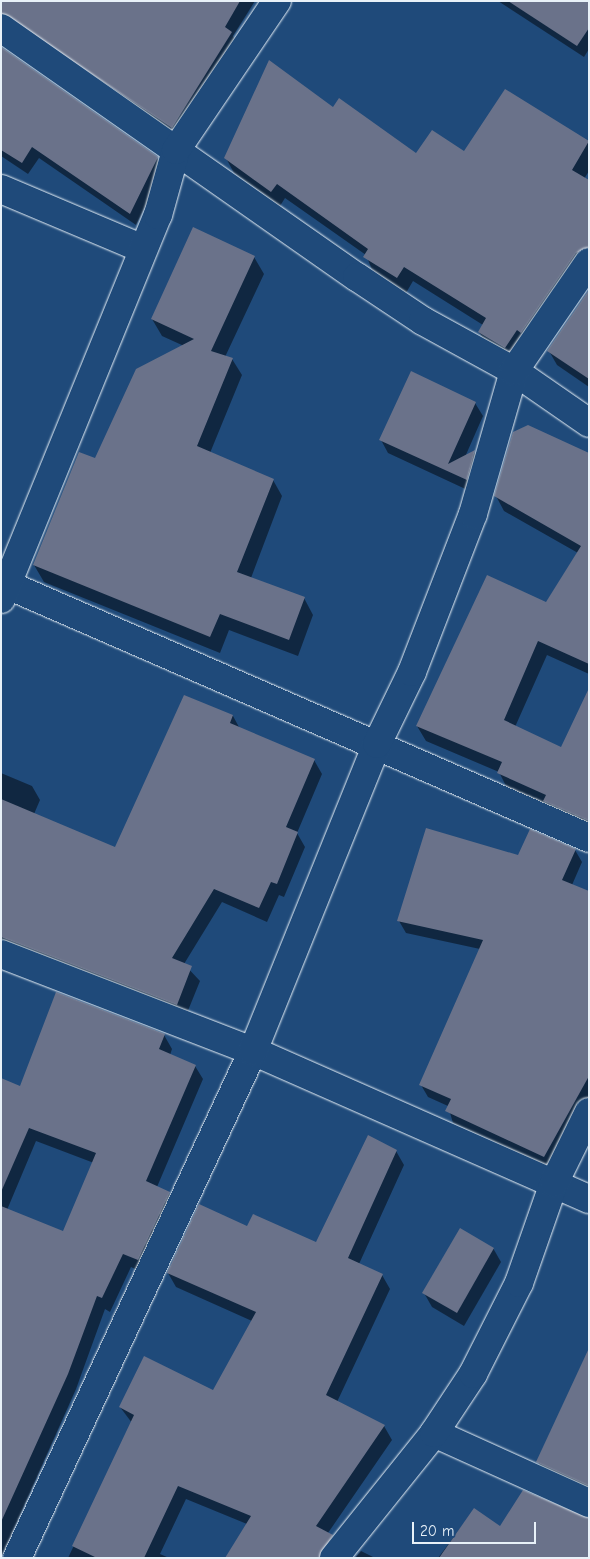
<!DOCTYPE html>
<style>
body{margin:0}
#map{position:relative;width:590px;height:1559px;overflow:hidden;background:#1f4a7a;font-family:"Comic Neue",sans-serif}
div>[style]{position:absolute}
.shadow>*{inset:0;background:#0007}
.building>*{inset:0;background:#6a728a}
.roads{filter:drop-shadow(0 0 1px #e8f1f8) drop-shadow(0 0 1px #e8f1f8)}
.street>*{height:28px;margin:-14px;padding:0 14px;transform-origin:14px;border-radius:14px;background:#1f4a7a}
span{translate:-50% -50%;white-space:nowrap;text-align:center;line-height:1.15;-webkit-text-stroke:4px #1f4a7a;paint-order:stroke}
.frame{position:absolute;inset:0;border:2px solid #e8f1f8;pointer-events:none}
.scale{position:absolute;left:412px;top:1522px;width:124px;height:22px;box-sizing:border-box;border:2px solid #e8f1f8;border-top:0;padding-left:6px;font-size:15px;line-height:18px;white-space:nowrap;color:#e8f1f8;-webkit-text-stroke:4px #1f4a7a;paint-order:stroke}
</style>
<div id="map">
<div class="shadow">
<div style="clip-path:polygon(1px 1px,255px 1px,233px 36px,238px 45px,179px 139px,1px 25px)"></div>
<div style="clip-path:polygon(498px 1px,589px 1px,589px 49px,584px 57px)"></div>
<div style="clip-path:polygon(1px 49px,157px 158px,164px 169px,136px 225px,39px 158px,28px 174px,1px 156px)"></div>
<div style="clip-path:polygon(505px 90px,589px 143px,589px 171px,584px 179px,589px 182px,589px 266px,514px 362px,488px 346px,479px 332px,483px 325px,413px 281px,406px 293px,373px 272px,366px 255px,285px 198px,280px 206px,234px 173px,226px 158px,333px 108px,417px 154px,465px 152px)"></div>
<div style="clip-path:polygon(254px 257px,264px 274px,225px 357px,232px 359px,242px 375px,210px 453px,273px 480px,282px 496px,251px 578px,304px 598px,313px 615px,298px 656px,229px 630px,220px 653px,44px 582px,34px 565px,96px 460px,184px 346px,162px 336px,152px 319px)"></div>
<div style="clip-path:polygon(589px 292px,589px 387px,557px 365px,549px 351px)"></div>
<div style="clip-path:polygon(475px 403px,483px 416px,465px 457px,474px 452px,482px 465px,474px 493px,388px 453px,381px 440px)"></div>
<div style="clip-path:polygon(589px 455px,589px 674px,547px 655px,515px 727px,562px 749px,589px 691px,589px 830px,507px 788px,499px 772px,426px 741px,417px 726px,546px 603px,578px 553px,504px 511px,496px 496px)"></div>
<div style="clip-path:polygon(185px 697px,233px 716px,240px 729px,314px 760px,322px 774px,297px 833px,305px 847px,284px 897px,279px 895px,267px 922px,222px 902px,184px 964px,200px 981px,185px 1018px,1px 946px,1px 773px,32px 786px,40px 800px,34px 814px,116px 849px)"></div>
<div style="clip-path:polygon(575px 850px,582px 862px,572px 885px,589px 892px,589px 1100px,551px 1168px,453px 1123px,448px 1106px,428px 1097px,421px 1085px,480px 949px,406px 933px,399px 921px,519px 857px)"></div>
<div style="clip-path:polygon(evenodd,164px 1035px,172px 1049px,170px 1055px,195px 1066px,203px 1079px,157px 1187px,169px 1193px,177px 1206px,146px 1274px,131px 1267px,110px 1312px,105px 1309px,76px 1389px,1px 1558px,1px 1079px,20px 1088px,164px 1035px,36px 1141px,94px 1163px,64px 1232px,7px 1210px,36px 1141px)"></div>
<div style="clip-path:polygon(396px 1151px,404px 1165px,359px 1264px,382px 1275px,390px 1289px,337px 1402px,384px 1426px,392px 1440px,328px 1533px,340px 1549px,333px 1558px,227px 1558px,247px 1524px,186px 1499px,160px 1554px,169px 1558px,68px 1558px,132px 1423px,120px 1407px,214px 1392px,252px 1321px,176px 1287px,168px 1273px,248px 1227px,317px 1243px)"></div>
<div style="clip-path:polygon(493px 1248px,501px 1262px,464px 1326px,432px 1307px,424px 1293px)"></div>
<div style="clip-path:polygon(589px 1351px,589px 1498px,548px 1480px,538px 1462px)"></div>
<div style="clip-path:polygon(474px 1510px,501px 1528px,589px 1517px,589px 1558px,438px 1558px)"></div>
<div style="clip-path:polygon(361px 1551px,375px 1558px,355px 1558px)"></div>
</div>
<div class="building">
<div style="clip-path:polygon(1px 1px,240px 1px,225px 27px,232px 32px,172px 128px,1px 13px)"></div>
<div style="clip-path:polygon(508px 1px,589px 1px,589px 28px,577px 46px)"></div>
<div style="clip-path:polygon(1px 47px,158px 157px,130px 214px,32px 147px,22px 163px,1px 150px)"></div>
<div style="clip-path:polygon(269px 60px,333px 107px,339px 98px,416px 153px,432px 130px,464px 151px,505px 89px,589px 141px,572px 170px,589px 180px,589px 247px,576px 253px,521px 333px,517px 330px,505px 348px,478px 332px,486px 318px,404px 267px,397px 278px,363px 257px,368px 249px,277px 184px,271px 192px,224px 158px)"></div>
<div style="clip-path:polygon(193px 227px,255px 256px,211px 351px,233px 358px,197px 446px,274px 479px,237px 572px,305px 597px,289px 640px,220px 614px,210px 637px,33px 565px,79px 452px,95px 458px,136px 369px,194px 339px,151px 319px)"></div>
<div style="clip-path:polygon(589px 290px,589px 379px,547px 351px)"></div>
<div style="clip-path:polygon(411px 371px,476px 402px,448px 464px,475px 450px,467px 480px,379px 440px)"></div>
<div style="clip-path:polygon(528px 425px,589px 453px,589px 664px,538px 641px,504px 720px,561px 747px,589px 688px,589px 821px,543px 801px,546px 795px,497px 773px,502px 762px,416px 726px,487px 575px,546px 602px,581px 546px,494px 496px,513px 432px)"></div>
<div style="clip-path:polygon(184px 695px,233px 715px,230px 723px,315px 759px,286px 827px,298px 832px,277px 884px,271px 882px,259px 908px,214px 889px,172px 958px,192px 966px,177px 1005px,1px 937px,1px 799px,115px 847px)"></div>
<div style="clip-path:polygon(426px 828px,518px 855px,530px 829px,576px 849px,562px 880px,589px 891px,589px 1076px,544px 1157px,445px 1111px,451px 1099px,419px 1085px,483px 940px,397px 921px)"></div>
<div style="clip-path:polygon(56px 992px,165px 1034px,159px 1049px,196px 1065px,146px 1181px,170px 1192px,138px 1260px,123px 1254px,102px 1298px,97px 1296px,68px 1374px,1px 1522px,1px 1206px,63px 1231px,96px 1153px,29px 1128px,1px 1192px,1px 1078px,20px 1086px)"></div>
<div style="clip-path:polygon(368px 1135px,397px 1150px,348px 1258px,383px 1274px,326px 1395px,385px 1425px,316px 1526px,333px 1535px,319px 1558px,225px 1558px,251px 1516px,178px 1486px,144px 1558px,97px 1558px,72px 1546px,134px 1415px,119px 1407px,144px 1356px,213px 1390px,256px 1312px,167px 1273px,199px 1204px,247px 1226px,253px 1214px,316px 1242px)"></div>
<div style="clip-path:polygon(460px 1228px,494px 1248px,457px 1313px,422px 1293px)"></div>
<div style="clip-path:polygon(589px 1348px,589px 1486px,536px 1462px)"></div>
<div style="clip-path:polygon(523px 1490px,589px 1518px,589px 1558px,439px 1558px,474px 1508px,500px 1526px)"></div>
</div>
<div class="roads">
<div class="street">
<div style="left:1px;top:28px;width:434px;rotate:35deg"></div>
<div style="left:357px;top:277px;width:79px;rotate:33.7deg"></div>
<div style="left:423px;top:321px;width:104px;rotate:28.8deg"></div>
<div style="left:514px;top:371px;width:91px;rotate:34.7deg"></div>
<div style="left:1px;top:189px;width:154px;rotate:22.9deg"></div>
<div style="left:1px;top:582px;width:641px;rotate:23.53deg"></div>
<div style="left:1px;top:599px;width:415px;rotate:-67.8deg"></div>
<div style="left:158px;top:215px;width:67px;rotate:-74.5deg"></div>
<div style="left:176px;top:150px;width:180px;rotate:-55.9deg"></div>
<div style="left:1px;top:954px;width:270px;rotate:21.1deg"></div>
<div style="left:253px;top:1051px;width:367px;rotate:23.8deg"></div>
<div style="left:434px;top:1433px;width:170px;rotate:24.3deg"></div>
<div style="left:17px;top:1558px;width:559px;rotate:-65.04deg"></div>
<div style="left:253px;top:1051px;width:331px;rotate:-68deg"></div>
<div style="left:377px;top:744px;width:80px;rotate:-64.1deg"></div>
<div style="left:412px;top:672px;width:169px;rotate:-68.9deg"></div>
<div style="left:473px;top:514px;width:149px;rotate:-74deg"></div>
<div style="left:514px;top:371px;width:132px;rotate:-55.5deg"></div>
<div style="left:334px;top:1558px;width:160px;rotate:-51.3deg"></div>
<div style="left:434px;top:1433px;width:71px;rotate:-56.5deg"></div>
<div style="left:473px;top:1374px;width:102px;rotate:-63.2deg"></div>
<div style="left:519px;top:1283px;width:106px;rotate:-70.7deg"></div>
<div style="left:554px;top:1183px;width:79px;rotate:-63.8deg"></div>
</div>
</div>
<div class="frame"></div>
<div class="scale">20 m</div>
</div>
